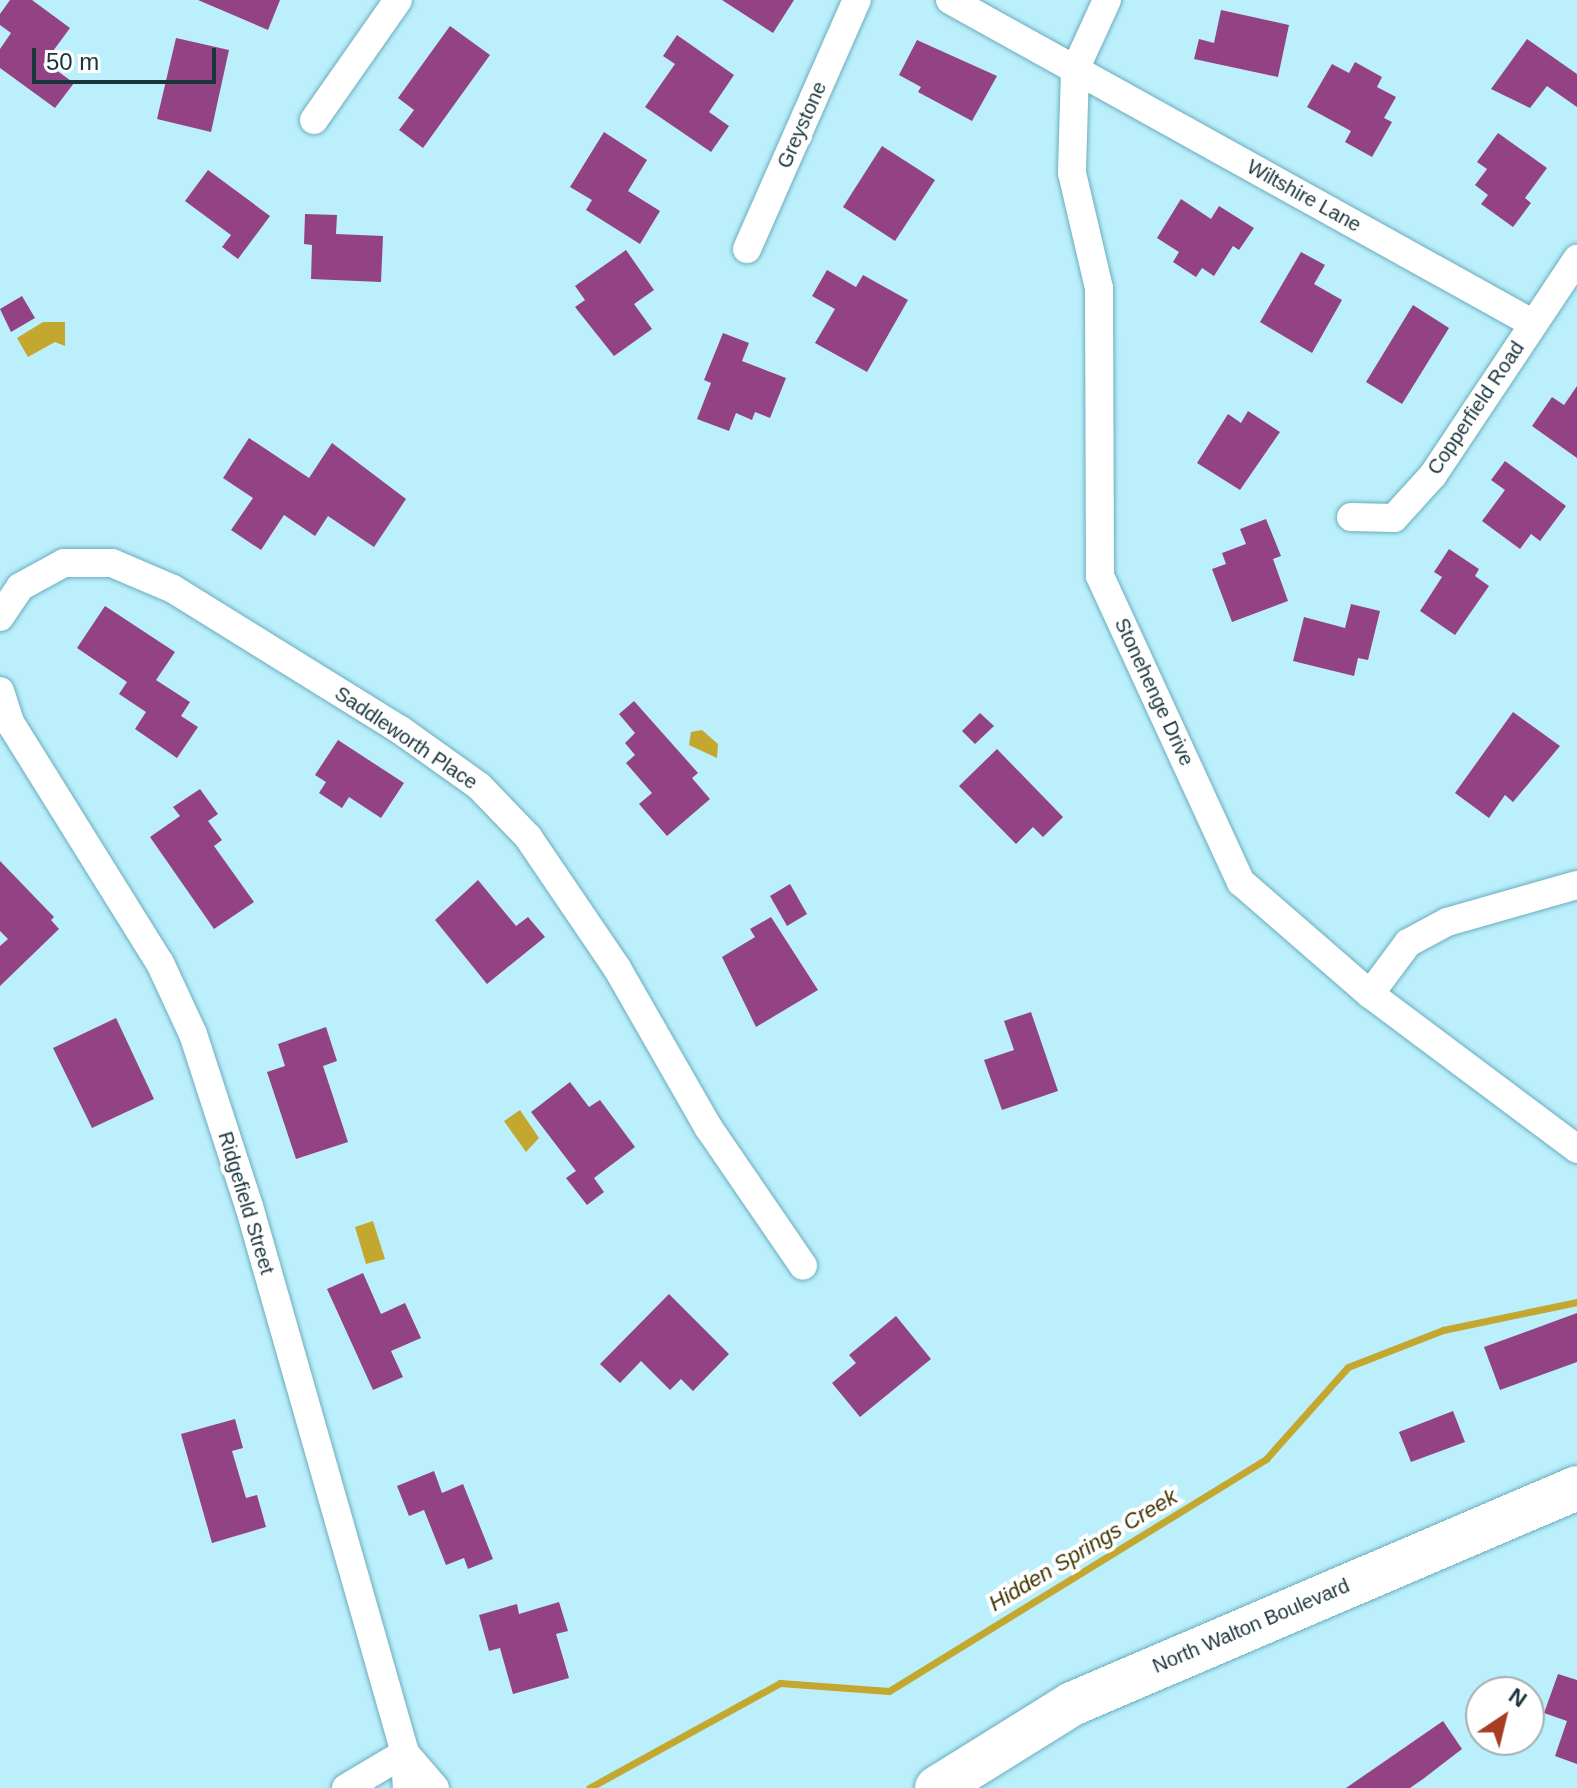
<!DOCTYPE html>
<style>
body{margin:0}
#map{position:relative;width:1577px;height:1788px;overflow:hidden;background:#bbeffc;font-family:Arial,sans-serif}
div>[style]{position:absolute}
.water>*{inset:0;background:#c4a72e}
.stream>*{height:7px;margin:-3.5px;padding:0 3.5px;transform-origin:3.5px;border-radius:3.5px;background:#c4a72e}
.building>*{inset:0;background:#934384}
.roads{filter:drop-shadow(0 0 2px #6badbc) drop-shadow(0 0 2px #6badbc)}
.minor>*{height:28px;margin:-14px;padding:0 14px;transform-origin:14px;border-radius:14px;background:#fff}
.primary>*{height:44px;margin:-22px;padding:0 22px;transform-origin:22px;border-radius:22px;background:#fff}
span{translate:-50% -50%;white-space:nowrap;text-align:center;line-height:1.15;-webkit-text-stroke:8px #fff;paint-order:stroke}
.street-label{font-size:20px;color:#19343b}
.water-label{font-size:22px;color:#443806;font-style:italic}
.north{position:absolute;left:1465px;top:1676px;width:80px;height:80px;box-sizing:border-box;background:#fff;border:2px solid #a3aeb1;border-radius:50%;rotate:35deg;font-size:22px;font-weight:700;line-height:32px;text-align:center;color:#19343b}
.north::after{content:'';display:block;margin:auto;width:28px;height:36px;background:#a73e24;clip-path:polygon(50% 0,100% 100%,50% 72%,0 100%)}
.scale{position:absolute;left:32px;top:48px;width:184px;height:36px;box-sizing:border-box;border:4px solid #19343b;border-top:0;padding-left:10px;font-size:24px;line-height:28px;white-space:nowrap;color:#19343b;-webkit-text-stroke:6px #fff;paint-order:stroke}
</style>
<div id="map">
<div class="water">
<div style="clip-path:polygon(43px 322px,65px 322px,65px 346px,55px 342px,28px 357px,17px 338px)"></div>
<div style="clip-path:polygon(702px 730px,718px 744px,717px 758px,689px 745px,691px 732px)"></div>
<div style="clip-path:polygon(520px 1110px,539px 1138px,526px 1152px,504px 1121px)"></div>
<div style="clip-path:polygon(373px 1221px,385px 1259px,366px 1264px,355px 1227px)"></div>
</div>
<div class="stream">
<div style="left:589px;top:1788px;width:218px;rotate:-28.8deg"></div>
<div style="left:780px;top:1683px;width:109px;rotate:4.2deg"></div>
<div style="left:889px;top:1691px;width:443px;rotate:-31.6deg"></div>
<div style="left:1266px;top:1459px;width:123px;rotate:-48.3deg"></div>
<div style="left:1348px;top:1367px;width:102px;rotate:-21.3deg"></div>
<div style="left:1443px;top:1330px;width:137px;rotate:-11.8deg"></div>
</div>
<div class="building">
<div style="clip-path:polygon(10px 0,32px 0,70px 28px,45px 62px,74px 83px,55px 108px,0 68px,0 49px,11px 33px,0 25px,0 14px)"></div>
<div style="clip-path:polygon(198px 0,280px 0,268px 30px)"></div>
<div style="clip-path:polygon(722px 0,794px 0,773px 33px)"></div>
<div style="clip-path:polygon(1221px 10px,1289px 25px,1278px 77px,1194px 59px,1199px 39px,1214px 43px)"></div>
<div style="clip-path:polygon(450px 26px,490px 55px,423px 148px,399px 130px,414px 110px,398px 98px)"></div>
<div style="clip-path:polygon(677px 35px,734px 75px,709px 112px,729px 126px,711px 152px,645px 107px,675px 64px,663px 56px)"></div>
<div style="clip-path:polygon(176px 38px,229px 50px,211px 132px,157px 119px)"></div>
<div style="clip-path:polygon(1527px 39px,1577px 74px,1577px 107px,1547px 86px,1530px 108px,1491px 89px)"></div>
<div style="clip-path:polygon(917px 40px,997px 76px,972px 121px,918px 92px,921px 87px,899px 75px)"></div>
<div style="clip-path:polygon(1355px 62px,1382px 77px,1377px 87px,1396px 97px,1384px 118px,1392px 122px,1372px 157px,1345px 142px,1351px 131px,1307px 107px,1332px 64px,1349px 73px)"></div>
<div style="clip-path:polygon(604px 132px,647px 160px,628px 191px,660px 211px,640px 244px,586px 210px,592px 200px,570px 187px)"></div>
<div style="clip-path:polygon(1498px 133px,1547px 168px,1525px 198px,1531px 203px,1513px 227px,1481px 204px,1488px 195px,1475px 185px,1487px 169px,1477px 162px)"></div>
<div style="clip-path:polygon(882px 146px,935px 180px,895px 241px,843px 207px)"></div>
<div style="clip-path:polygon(208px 170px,270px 216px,238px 259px,222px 247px,231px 235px,185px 201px)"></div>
<div style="clip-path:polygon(1181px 199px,1211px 219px,1219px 206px,1254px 228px,1239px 250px,1233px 246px,1214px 276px,1202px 268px,1196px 277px,1173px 262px,1179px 252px,1157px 238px)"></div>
<div style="clip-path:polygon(305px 214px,337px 215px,336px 234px,383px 236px,381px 282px,311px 279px,312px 245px,304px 244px)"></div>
<div style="clip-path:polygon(626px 250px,654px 290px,634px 304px,652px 329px,614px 356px,575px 307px,585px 300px,575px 286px)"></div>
<div style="clip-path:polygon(1301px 252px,1325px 265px,1314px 284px,1342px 300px,1312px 353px,1260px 322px)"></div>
<div style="clip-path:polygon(827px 270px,856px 287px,863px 275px,908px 300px,867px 372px,815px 343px,835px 309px,812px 296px)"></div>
<div style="clip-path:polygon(22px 296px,35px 318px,11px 332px,0 309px)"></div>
<div style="clip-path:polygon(1413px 305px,1449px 328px,1402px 404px,1366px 382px)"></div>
<div style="clip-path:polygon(723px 333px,749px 343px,742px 361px,786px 378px,770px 418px,755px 412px,752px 420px,736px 413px,729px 431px,697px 419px,711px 383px,704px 380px)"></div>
<div style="clip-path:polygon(1577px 386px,1577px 458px,1532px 426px,1552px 397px,1564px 405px)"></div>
<div style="clip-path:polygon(1248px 411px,1280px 432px,1240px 490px,1197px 463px,1228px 414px,1241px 423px)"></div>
<div style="clip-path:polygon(249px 438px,309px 478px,332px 443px,406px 499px,374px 547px,328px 516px,315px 536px,284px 515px,261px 550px,231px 530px,253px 498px,223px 478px)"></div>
<div style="clip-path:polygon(1505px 461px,1566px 506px,1540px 541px,1531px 534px,1520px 549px,1482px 521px,1505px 490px,1491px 480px)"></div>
<div style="clip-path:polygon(1266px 519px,1281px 556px,1273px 559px,1288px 601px,1232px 622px,1212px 569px,1226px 564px,1222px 553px,1246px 544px,1240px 529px)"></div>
<div style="clip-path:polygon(1449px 549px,1479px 569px,1475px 576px,1489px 586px,1455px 635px,1420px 611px,1442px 577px,1434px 572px)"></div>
<div style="clip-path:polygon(1351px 604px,1380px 611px,1368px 660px,1358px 658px,1354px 676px,1293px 661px,1304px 617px,1345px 628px)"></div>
<div style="clip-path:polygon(105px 606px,175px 652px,156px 680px,190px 702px,181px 716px,198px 727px,177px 758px,135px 729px,146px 712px,119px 694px,127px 682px,77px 648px)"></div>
<div style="clip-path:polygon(634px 701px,698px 773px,692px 778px,710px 799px,667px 836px,639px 804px,652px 793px,626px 763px,635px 755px,625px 743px,635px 733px,619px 714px)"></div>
<div style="clip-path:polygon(1513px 712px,1560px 746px,1513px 802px,1505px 795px,1489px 818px,1455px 793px)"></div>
<div style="clip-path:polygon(980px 713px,994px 726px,975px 744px,962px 731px)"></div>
<div style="clip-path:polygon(338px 740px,404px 783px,381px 818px,349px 797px,342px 808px,319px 793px,326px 782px,315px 775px)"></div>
<div style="clip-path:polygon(997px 749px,1063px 817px,1043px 837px,1033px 827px,1016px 844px,959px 786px)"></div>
<div style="clip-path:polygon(200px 789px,218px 814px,208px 821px,222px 840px,214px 846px,254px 902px,214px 929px,150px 837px,180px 816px,173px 807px)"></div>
<div style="clip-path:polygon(0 861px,54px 917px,51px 920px,59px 929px,0 986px,0 946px,8px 939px,0 931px)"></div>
<div style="clip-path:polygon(478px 880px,516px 926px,528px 917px,545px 937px,487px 984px,435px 920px)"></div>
<div style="clip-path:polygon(790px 884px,807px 914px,787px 926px,770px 896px)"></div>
<div style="clip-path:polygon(771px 917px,818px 990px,756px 1027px,722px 957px,755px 937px,750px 929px)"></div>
<div style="clip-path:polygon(1031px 1012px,1058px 1091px,1002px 1110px,984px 1060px,1014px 1050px,1004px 1021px)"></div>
<div style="clip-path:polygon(116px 1018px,154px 1099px,92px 1128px,53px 1048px)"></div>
<div style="clip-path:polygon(326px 1027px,337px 1061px,323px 1066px,348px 1142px,296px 1159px,267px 1072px,285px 1066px,278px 1044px)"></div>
<div style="clip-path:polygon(570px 1082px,589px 1107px,600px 1100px,635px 1147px,594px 1178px,604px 1192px,587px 1205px,566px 1178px,576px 1171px,531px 1112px)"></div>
<div style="clip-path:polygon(363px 1273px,381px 1314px,405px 1303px,421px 1338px,391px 1351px,403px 1377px,373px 1390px,327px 1289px)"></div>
<div style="clip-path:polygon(669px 1294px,729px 1354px,693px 1391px,681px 1379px,670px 1390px,641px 1361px,620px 1383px,600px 1364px)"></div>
<div style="clip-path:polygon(1577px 1313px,1577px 1362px,1500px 1390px,1484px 1347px)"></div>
<div style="clip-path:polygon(896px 1316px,931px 1359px,860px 1417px,832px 1383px,856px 1363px,849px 1355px)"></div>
<div style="clip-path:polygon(1453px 1411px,1465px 1442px,1411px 1462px,1399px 1432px)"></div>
<div style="clip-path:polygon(235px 1419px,243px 1448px,232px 1451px,246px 1498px,257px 1495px,266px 1527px,212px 1543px,181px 1434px)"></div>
<div style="clip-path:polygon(434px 1471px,442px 1493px,463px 1484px,493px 1559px,468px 1569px,464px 1558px,446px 1565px,424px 1510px,409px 1516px,397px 1486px)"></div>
<div style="clip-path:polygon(559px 1602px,568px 1631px,556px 1634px,569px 1678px,513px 1694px,500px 1648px,489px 1651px,479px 1615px,517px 1604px,519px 1614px)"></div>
<div style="clip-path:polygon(1558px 1674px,1577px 1680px,1577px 1764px,1555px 1756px,1567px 1721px,1544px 1713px)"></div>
<div style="clip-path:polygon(1443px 1721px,1462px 1749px,1423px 1779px,1410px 1788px,1346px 1788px)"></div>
</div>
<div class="roads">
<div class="minor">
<div style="left:950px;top:0;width:666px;rotate:29.03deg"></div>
<div style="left:1107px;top:0;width:77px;rotate:114.6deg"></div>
<div style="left:1075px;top:70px;width:103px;rotate:91.7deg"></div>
<div style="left:1072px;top:173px;width:118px;rotate:76.8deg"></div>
<div style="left:1099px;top:288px;width:288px;rotate:89.8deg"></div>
<div style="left:1100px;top:576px;width:337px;rotate:65.3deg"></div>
<div style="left:1241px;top:882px;width:171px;rotate:41deg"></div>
<div style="left:1370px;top:994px;width:259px;rotate:36.8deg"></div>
<div style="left:314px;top:120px;width:146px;rotate:-55deg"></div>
<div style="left:747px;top:249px;width:272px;rotate:-66.2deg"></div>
<div style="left:1351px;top:517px;width:43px;rotate:1.3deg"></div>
<div style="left:1394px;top:518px;width:58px;rotate:-47.8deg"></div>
<div style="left:1433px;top:475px;width:260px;rotate:-56.3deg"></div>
<div style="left:0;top:617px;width:36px;rotate:-56deg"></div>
<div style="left:20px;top:587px;width:50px;rotate:-28.6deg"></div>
<div style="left:64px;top:563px;width:48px"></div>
<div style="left:112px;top:563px;width:66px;rotate:23.1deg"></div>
<div style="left:173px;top:589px;width:266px;rotate:31.8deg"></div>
<div style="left:399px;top:729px;width:98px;rotate:35.5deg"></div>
<div style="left:479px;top:786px;width:71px;rotate:46.1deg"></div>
<div style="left:528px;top:837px;width:158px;rotate:55.8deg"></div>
<div style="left:617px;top:968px;width:183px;rotate:60.2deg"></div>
<div style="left:708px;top:1127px;width:168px;rotate:55.6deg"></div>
<div style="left:0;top:691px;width:35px;rotate:72deg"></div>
<div style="left:11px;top:724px;width:282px;rotate:58.1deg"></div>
<div style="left:160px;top:963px;width:78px;rotate:65.1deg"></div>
<div style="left:193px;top:1034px;width:181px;rotate:72deg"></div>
<div style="left:249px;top:1206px;width:569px;rotate:74.08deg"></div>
<div style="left:405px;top:1753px;width:35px;rotate:87deg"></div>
<div style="left:1370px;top:994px;width:64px;rotate:-53.3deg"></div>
<div style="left:1408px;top:943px;width:44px;rotate:-28.3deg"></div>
<div style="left:1447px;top:922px;width:135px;rotate:-15.9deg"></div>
<div style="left:405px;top:1753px;width:46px;rotate:49.4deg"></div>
<div style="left:346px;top:1788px;width:69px;rotate:-30.7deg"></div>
</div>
<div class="primary">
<div style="left:937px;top:1788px;width:159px;rotate:-31.9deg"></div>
<div style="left:1072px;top:1704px;width:549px;rotate:-23.16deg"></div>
</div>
</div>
<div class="street-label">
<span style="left:802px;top:125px;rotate:-66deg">Greystone</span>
<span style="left:1304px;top:196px;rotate:29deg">Wiltshire Lane</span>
<span style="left:1476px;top:408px;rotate:-56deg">Copperfield Road</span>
<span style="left:1154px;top:692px;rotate:65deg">Stonehenge Drive</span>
<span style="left:406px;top:738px;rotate:34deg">Saddleworth Place</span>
<span style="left:246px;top:1203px;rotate:73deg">Ridgefield Street</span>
<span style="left:1251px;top:1626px;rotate:-23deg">North Walton Boulevard</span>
</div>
<div class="water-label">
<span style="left:1083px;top:1550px;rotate:-31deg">Hidden Springs Creek</span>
</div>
<div class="north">N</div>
<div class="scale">50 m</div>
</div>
